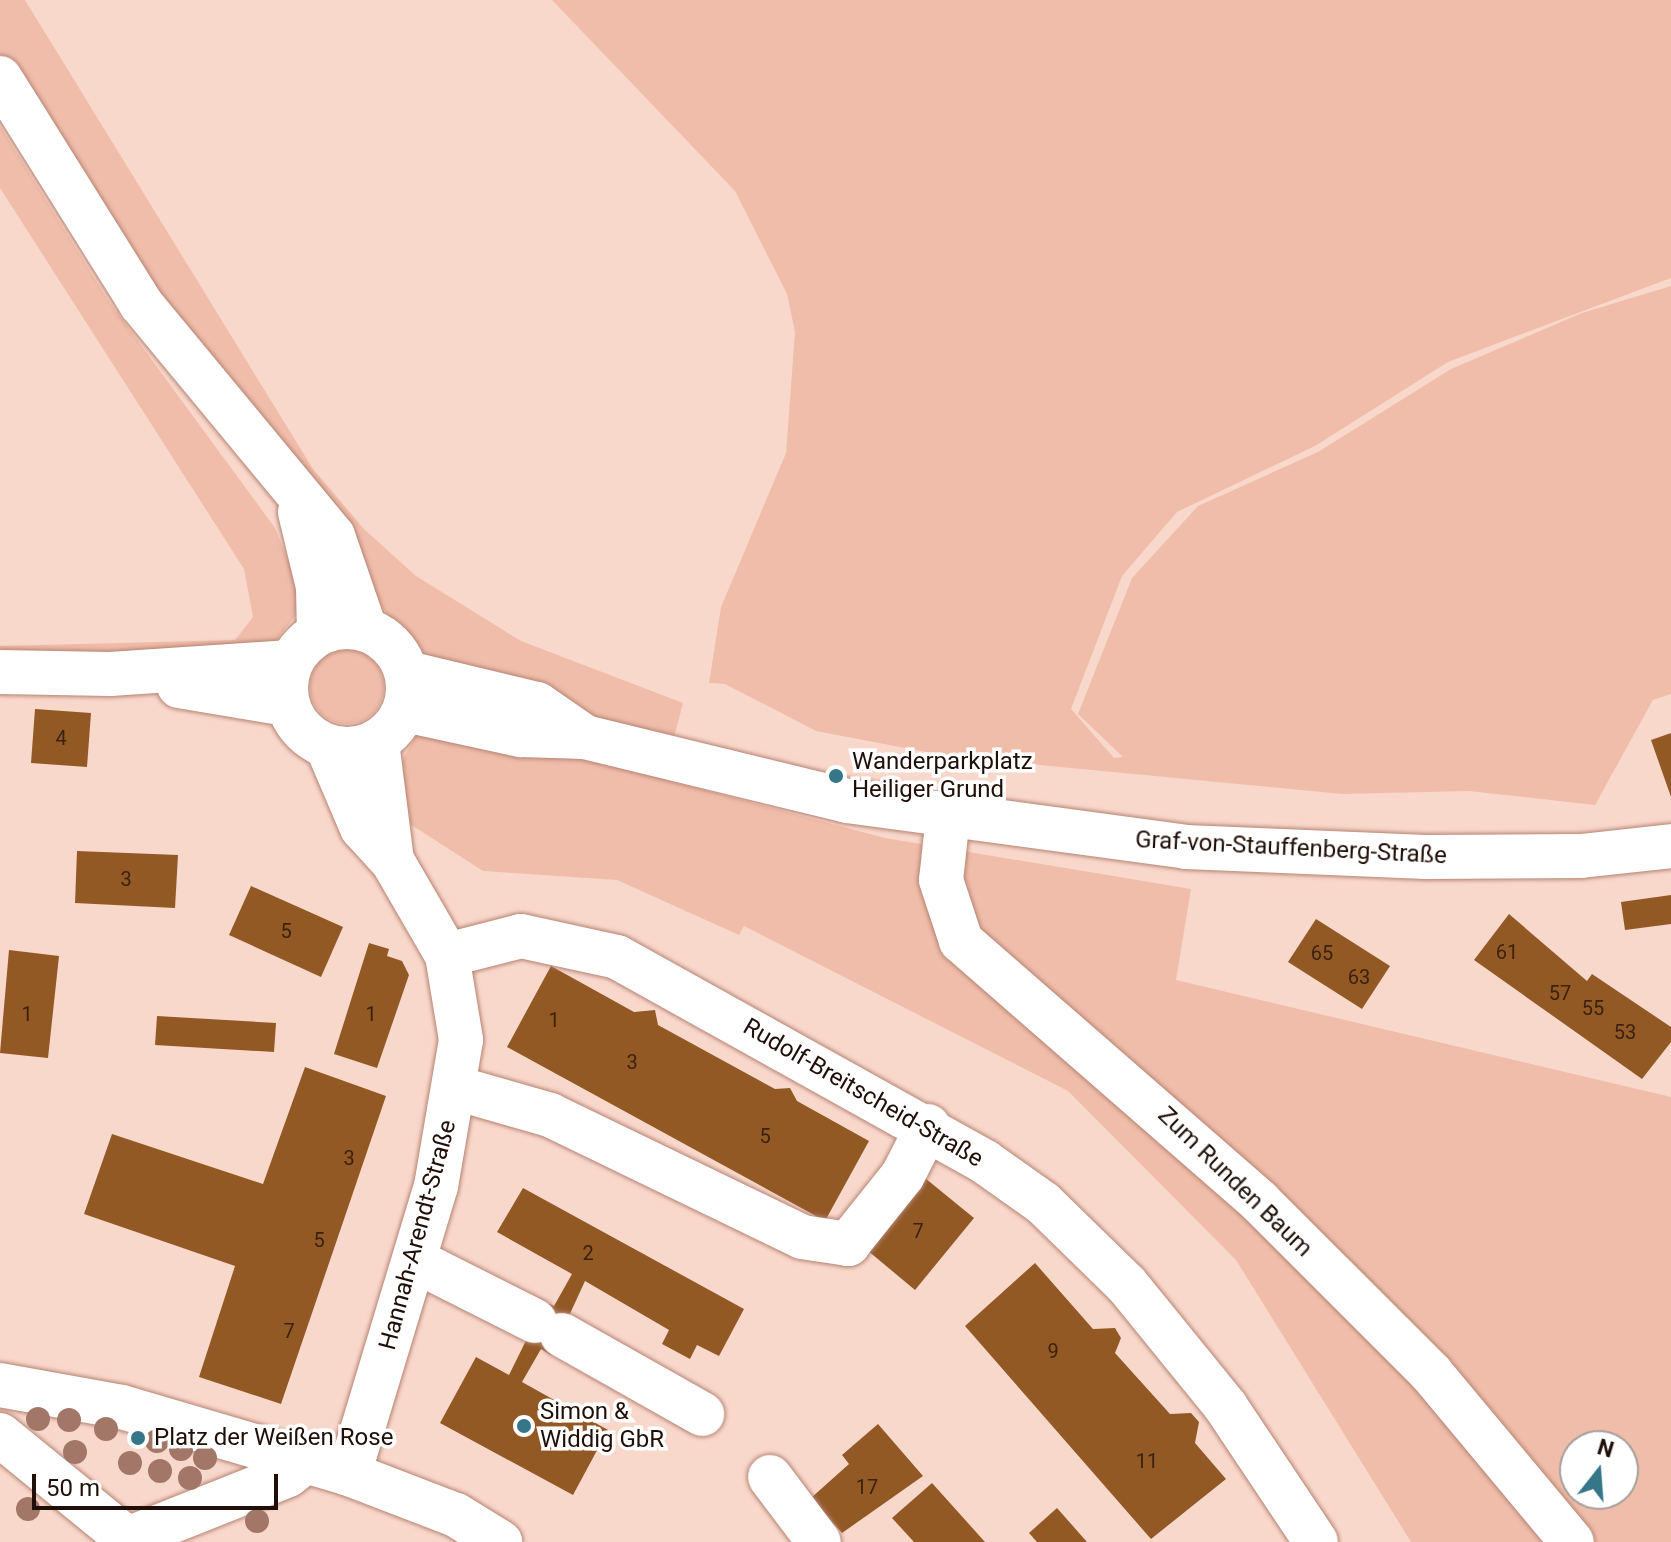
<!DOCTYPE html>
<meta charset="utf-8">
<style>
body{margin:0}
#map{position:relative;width:1671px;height:1542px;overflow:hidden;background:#f9d8cc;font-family:Roboto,sans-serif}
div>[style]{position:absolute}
.green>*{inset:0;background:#f1bdab}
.round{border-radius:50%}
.building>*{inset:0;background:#925925}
.roads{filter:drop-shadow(0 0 2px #b68372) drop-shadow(0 0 2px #b68372)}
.minor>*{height:44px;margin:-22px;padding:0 22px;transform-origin:22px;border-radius:22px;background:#fff}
.minor>.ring{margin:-22px;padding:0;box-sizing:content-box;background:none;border:44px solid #fff;border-radius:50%}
.trees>*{width:24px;height:24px;margin:-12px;border-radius:50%;background:#a27768}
.dots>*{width:22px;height:22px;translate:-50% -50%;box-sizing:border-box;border:4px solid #fff;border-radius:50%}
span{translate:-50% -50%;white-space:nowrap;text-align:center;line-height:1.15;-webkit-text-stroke:7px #fff;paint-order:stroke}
.number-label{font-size:20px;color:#3c210f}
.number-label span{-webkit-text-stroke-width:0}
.poi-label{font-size:24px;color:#200e08}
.left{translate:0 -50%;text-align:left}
.street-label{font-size:24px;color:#200e08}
.north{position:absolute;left:1559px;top:1430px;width:80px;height:80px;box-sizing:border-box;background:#fff;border:2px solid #a69f9c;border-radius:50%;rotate:17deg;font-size:22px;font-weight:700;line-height:32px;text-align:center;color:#200e08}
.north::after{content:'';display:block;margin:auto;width:28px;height:36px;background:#357689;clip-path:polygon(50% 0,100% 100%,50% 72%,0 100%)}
.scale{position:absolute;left:32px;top:1474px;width:246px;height:36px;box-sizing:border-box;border:4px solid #200e08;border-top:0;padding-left:10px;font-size:24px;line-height:28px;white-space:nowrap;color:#200e08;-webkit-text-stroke:6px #fff;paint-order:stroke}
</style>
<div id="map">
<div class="green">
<div style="clip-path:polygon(0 0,25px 0,313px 469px,364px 529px,416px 576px,521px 641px,683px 703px,671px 749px,420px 658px,137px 276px,0 56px)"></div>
<div style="clip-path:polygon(552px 0,1671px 0,1671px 278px,1448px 362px,1315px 446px,1177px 512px,1122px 576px,1071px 709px,1114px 758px,1123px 757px,1078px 714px,1132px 578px,1198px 506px,1318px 452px,1451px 369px,1582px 313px,1671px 286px,1671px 694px,1653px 700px,1595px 805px,1469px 791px,1342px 794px,947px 756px,816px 731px,725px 684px,709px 683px,721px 607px,786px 453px,795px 332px,787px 294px,735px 191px)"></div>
<div style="clip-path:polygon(0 126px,108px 300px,275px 528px,297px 582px,298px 612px,273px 644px,257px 651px,0 655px,0 646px,235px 640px,253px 617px,244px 569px,0 188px)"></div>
<div class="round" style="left:310px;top:650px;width:74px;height:74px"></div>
<div style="clip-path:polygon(evenodd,447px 722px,885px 838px,1191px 889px,1176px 980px,1671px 1097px,1671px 1542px,1411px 1542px,1236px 1260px,1068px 1091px,744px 926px,739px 935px,617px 880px,483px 871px,396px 815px,403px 759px,421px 727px,447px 722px,1575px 1446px,1623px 1446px,1623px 1494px,1575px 1494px,1575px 1446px)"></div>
</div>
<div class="building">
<div style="clip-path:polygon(35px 709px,91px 713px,87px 767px,31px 763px)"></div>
<div style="clip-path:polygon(1671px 733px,1671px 797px,1651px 740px)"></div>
<div style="clip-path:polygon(77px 851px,178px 855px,175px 908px,75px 903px)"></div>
<div style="clip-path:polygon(251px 886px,343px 927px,321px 977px,229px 935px)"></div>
<div style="clip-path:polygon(1671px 895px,1671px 924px,1625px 930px,1621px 902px)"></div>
<div style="clip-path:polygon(1509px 914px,1587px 981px,1592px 974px,1671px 1027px,1671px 1042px,1642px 1079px,1474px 960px)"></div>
<div style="clip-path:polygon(1316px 919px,1390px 966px,1362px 1009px,1288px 962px)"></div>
<div style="clip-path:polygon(369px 943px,389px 949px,387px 956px,402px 961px,409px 975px,377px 1068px,334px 1054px)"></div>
<div style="clip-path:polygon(9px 950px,59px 956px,48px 1058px,0 1053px)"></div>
<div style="clip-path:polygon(551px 966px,634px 1012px,655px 1010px,658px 1025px,775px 1089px,790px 1088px,797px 1101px,869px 1141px,825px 1221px,507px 1047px)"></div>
<div style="clip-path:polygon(157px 1016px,276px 1023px,274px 1052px,155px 1045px)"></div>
<div style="clip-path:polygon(305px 1067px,386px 1096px,281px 1404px,199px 1377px,235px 1266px,84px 1214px,112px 1134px,263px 1184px)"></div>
<div style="clip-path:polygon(920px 1174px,974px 1218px,915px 1290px,861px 1245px)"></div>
<div style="clip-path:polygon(523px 1188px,744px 1309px,719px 1356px,697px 1345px,690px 1359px,662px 1344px,669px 1330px,585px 1281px,551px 1355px,541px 1349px,522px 1382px,608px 1430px,573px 1495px,440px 1423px,476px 1357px,509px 1375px,545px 1302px,554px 1306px,572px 1274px,497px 1232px)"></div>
<div style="clip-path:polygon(1035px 1263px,1093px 1329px,1115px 1328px,1121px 1338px,1115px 1353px,1170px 1414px,1191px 1413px,1199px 1422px,1195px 1443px,1226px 1479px,1151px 1539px,965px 1326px)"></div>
<div style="clip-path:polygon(878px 1424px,923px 1476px,842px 1533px,811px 1498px,849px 1464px,842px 1455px)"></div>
<div style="clip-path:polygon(932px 1483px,985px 1542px,914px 1542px,892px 1518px)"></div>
<div style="clip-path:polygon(1057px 1508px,1087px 1542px,1037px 1542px,1029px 1533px)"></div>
</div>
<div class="roads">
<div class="minor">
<div style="left:0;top:78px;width:266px;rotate:58deg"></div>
<div style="left:141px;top:304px;width:301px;rotate:50.4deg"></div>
<div style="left:333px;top:536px;width:98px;rotate:71deg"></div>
<div style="left:300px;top:512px;width:77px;rotate:76.5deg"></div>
<div style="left:318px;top:587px;width:46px;rotate:88.8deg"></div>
<div class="ring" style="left:286px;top:627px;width:78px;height:78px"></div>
<div style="left:0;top:672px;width:110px;rotate:1deg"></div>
<div style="left:110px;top:674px;width:181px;rotate:-3.8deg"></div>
<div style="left:407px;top:673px;width:134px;rotate:13.4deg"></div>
<div style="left:537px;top:704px;width:58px;rotate:34.5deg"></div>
<div style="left:179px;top:686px;width:109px;rotate:9.5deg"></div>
<div style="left:405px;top:710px;width:119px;rotate:12.2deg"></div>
<div style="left:521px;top:735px;width:64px;rotate:1.8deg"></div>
<div style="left:585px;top:737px;width:270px;rotate:13.7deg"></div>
<div style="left:847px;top:801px;width:342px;rotate:7.7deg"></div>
<div style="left:1186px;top:847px;width:240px;rotate:2.4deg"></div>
<div style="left:1426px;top:857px;width:155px;rotate:-0.4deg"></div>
<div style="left:1581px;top:856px;width:91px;rotate:-6.3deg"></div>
<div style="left:377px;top:742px;width:119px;rotate:82.8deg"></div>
<div style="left:327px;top:746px;width:89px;rotate:66.9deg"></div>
<div style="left:362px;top:828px;width:46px;rotate:47.6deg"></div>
<div style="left:393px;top:862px;width:108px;rotate:59.9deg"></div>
<div style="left:447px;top:955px;width:86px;rotate:80.6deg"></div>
<div style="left:461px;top:1040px;width:148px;rotate:99.7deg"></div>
<div style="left:436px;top:1186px;width:301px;rotate:106.8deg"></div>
<div style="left:948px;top:816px;width:64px;rotate:96.2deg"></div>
<div style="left:941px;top:880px;width:64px;rotate:71.8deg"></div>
<div style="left:961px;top:941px;width:397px;rotate:41.1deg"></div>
<div style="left:1260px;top:1202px;width:242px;rotate:45deg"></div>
<div style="left:1431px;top:1373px;width:220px;rotate:50.2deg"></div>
<div style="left:447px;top:955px;width:76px;rotate:-14.4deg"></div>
<div style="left:521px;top:936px;width:98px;rotate:12.3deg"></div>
<div style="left:617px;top:957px;width:421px;rotate:29.1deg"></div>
<div style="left:985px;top:1162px;width:71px;rotate:35.3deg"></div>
<div style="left:1043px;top:1203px;width:117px;rotate:44.3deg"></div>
<div style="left:1127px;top:1285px;width:157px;rotate:50.9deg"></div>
<div style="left:1226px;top:1407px;width:162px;rotate:56.3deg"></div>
<div style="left:456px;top:1088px;width:98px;rotate:16deg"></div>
<div style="left:550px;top:1115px;width:280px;rotate:25.8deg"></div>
<div style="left:802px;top:1237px;width:47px;rotate:8.7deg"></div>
<div style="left:848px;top:1244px;width:88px;rotate:-51.4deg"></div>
<div style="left:903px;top:1175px;width:55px;rotate:-63deg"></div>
<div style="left:416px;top:1261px;width:133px;rotate:26.8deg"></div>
<div style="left:562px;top:1335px;width:161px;rotate:29.4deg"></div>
<div style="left:0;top:1385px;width:124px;rotate:10.2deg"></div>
<div style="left:122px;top:1407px;width:237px;rotate:16.4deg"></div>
<div style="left:349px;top:1474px;width:115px;rotate:21deg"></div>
<div style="left:456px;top:1515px;width:52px;rotate:31.5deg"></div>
<div style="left:0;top:1435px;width:169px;rotate:39.2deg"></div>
<div style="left:770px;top:1477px;width:81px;rotate:53deg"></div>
<div style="left:120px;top:1542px;width:181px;rotate:-21.7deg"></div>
<div style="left:288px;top:1475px;width:23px;rotate:-38deg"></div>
</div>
</div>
<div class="trees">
<div style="left:38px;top:1419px"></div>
<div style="left:69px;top:1420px"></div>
<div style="left:106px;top:1429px"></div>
<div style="left:157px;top:1441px"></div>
<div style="left:181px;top:1449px"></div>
<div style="left:75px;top:1452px"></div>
<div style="left:205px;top:1458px"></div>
<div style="left:130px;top:1463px"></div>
<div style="left:160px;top:1471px"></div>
<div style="left:190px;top:1478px"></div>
<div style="left:28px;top:1509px"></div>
<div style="left:257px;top:1521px"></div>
</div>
<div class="dots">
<div style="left:836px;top:776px;background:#357689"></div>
<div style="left:524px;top:1426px;background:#357689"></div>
<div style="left:138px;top:1438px;background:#357689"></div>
</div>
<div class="number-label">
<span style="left:61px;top:738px">4</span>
<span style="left:126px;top:879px">3</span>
<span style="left:286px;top:931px">5</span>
<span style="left:1507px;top:952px">61</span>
<span style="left:1322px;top:953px">65</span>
<span style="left:1359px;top:977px">63</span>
<span style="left:1560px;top:993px">57</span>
<span style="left:1593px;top:1008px">55</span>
<span style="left:27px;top:1014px">1</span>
<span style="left:371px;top:1014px">1</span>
<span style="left:554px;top:1020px">1</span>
<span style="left:1625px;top:1032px">53</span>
<span style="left:632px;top:1062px">3</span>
<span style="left:765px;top:1136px">5</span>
<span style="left:349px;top:1158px">3</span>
<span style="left:918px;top:1231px">7</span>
<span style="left:319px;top:1240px">5</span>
<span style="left:588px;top:1253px">2</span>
<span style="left:289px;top:1331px">7</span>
<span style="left:1053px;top:1351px">9</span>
<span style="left:1147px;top:1461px">11</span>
<span style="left:867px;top:1487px">17</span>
</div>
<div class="poi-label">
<span class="left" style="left:852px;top:776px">Wanderparkplatz<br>Heiliger Grund</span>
<span class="left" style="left:540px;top:1426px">Simon &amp;<br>Widdig GbR</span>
<span class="left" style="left:154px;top:1438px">Platz der Weißen Rose</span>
</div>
<div class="street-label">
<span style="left:1291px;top:848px;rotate:3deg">Graf-von-Stauffenberg-Straße</span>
<span style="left:863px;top:1093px;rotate:30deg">Rudolf-Breitscheid-Straße</span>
<span style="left:1235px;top:1182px;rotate:44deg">Zum Runden Baum</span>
<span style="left:418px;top:1235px;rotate:-75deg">Hannah-Arendt-Straße</span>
</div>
<div class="north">N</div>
<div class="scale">50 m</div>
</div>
